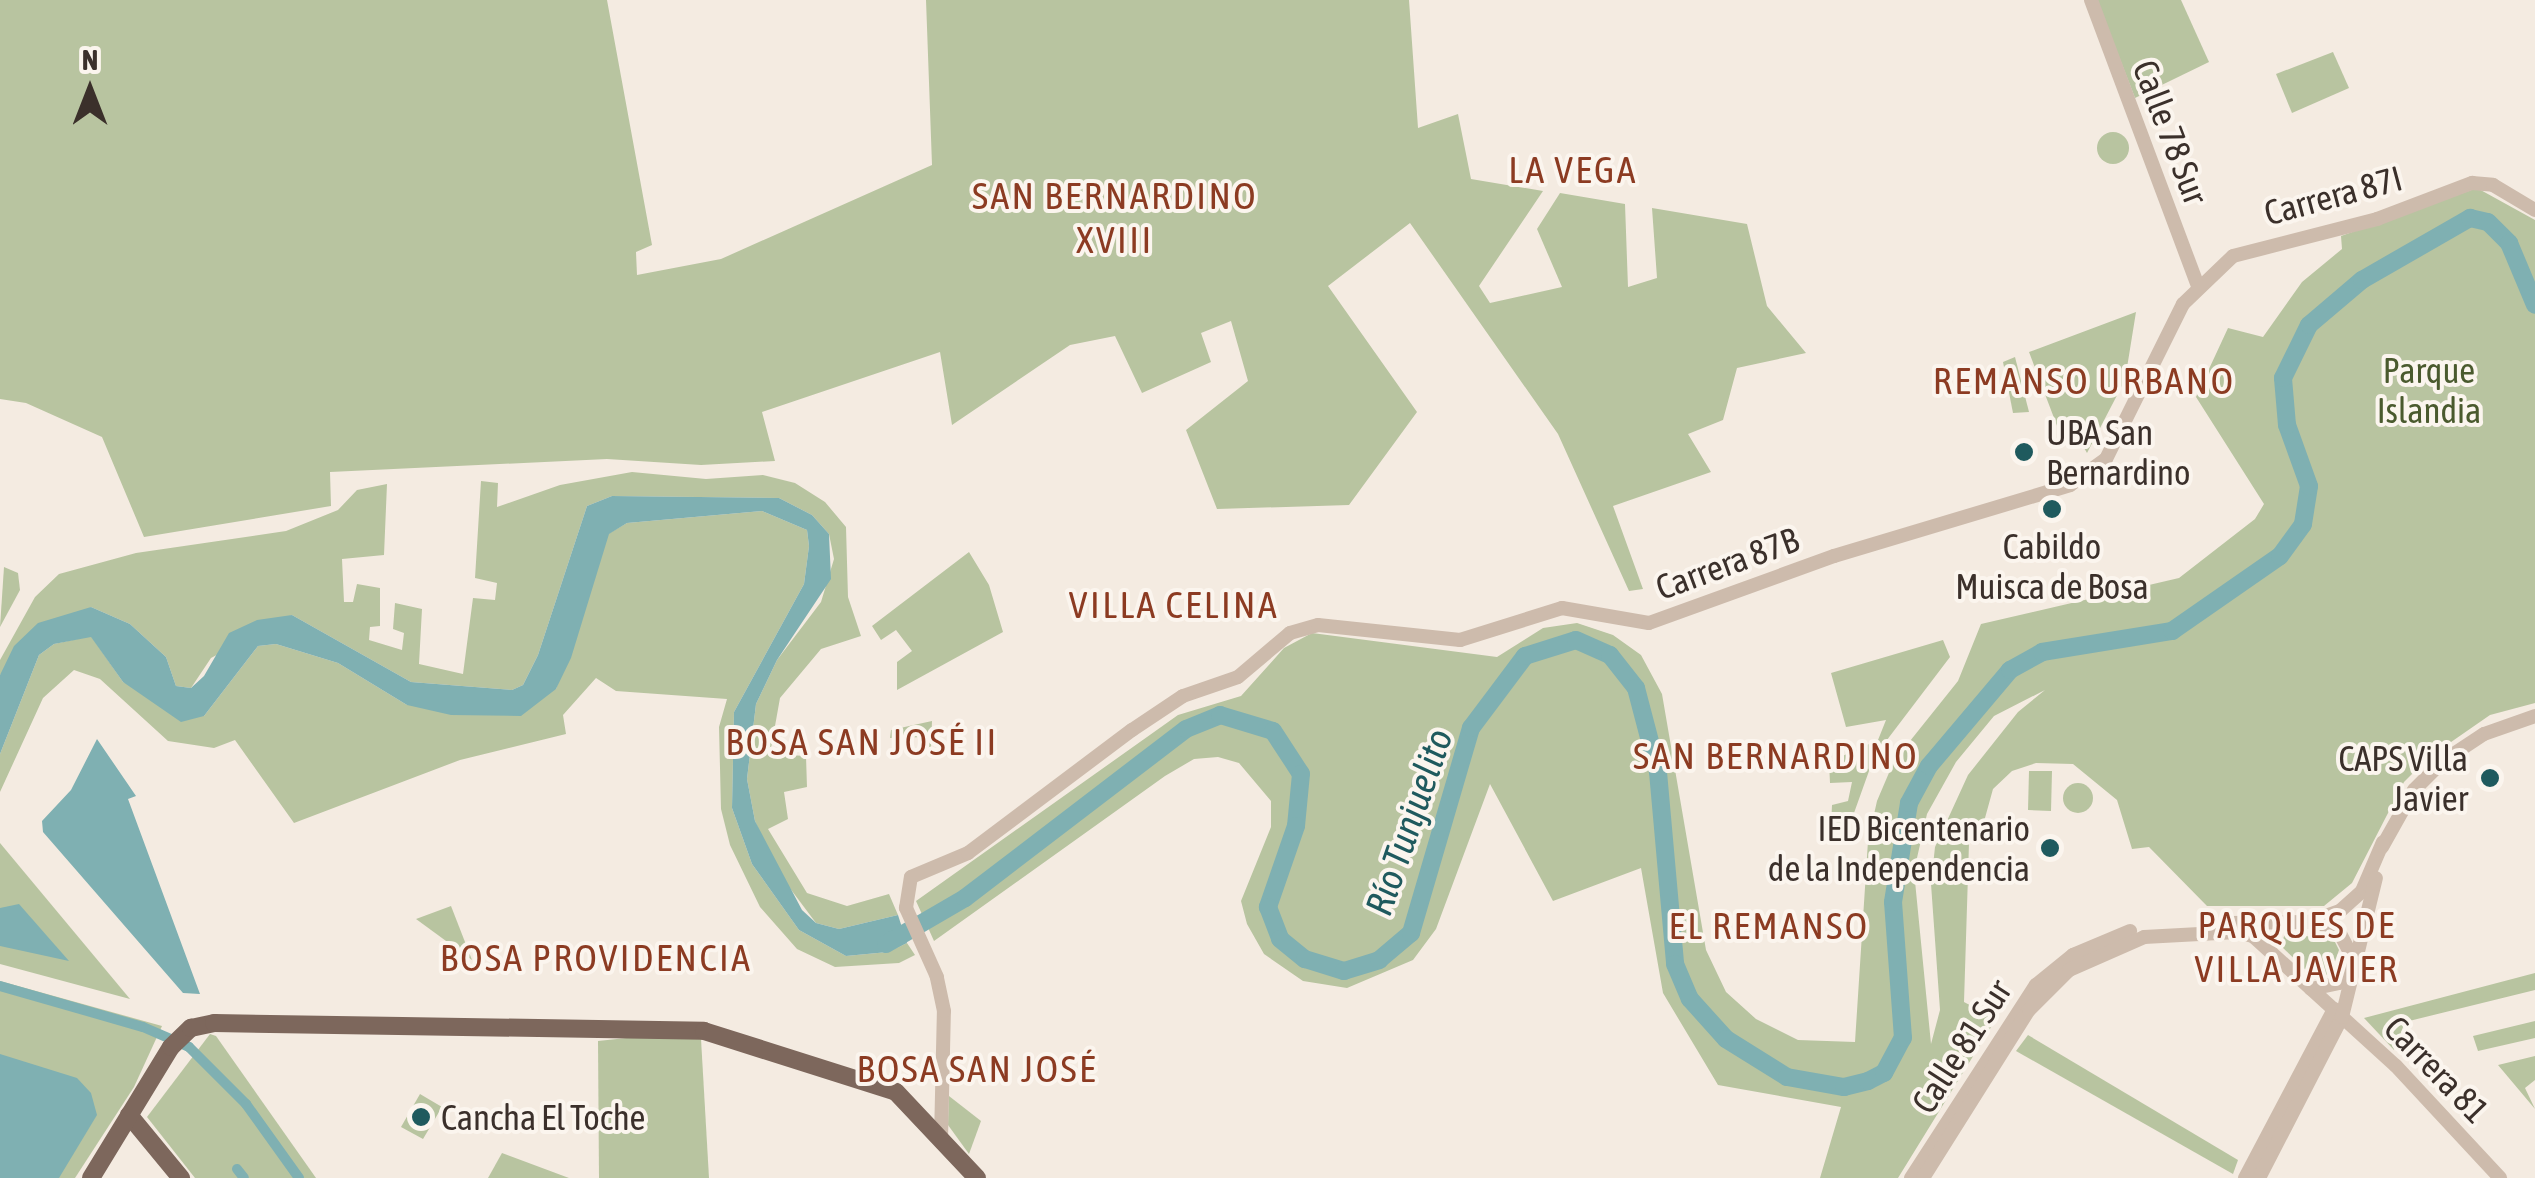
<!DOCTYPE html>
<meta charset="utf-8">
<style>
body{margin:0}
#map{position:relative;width:2535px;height:1178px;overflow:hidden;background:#f4ebe1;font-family:"Asap Condensed",sans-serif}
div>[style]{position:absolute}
.green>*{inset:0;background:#b8c4a0}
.round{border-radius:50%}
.water>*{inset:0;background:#7fb0b2}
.canal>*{height:10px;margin:-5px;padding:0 5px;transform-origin:5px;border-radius:5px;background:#7fb0b2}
.river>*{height:18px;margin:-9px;padding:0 9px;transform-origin:9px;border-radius:9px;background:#7fb0b2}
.minor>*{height:14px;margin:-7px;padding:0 7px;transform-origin:7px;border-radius:7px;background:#cdbbac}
.major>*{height:18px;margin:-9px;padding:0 9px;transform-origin:9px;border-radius:9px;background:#7d675c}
.dots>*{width:28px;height:28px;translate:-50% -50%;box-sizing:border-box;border:5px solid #fbf5ee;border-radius:50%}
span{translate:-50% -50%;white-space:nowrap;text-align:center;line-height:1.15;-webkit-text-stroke:8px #fbf5ee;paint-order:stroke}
.street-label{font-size:35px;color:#3b302b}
.park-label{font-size:35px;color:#4a5a2e}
.poi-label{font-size:35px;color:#3b302b}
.left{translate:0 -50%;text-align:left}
.right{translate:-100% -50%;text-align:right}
.neighbourhood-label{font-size:38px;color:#8c3b22;letter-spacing:2.5px}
.water-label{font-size:38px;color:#1f5a5e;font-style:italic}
.north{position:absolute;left:40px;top:40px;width:100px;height:100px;-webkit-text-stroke:8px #fbf5ee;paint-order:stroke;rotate:0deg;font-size:28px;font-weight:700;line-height:40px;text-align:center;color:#3b302b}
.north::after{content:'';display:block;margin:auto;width:35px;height:45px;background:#3b302b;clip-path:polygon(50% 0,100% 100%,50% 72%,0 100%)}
</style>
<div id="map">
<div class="green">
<div style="clip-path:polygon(0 0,607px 0,652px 245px,636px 252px,637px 275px,721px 259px,932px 165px,926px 0,1409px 0,1418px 128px,1458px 114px,1471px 179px,1543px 191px,1479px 286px,1490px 303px,1562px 287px,1537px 229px,1560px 193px,1625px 204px,1628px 287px,1657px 278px,1652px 208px,1747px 224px,1767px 306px,1806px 353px,1737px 368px,1723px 420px,1688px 434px,1711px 472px,1613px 506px,1643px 589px,1629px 591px,1558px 434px,1410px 223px,1328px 286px,1417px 412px,1349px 505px,1217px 509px,1186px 430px,1248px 381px,1231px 321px,1201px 333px,1211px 362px,1142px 393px,1115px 336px,1070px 345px,952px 425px,940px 352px,762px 412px,775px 461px,701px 465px,607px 459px,330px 472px,331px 506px,144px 537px,102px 437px,26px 403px,0 399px)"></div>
<div style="clip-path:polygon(2097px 0,2181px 0,2209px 62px,2135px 98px)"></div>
<div style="clip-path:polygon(2333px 52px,2349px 88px,2292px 113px,2276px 74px)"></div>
<div class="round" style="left:2097px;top:132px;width:32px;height:32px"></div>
<div style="clip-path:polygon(evenodd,2477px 188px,2535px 220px,2535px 703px,2490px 715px,2428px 758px,2404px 782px,2352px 883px,2324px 906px,2207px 906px,2149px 847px,2132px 849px,2117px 800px,2073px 764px,2036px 763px,2012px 771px,1993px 789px,1980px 836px,1969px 843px,1964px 1002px,1996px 1019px,1898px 1178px,1820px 1178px,1841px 1107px,1718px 1085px,1663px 993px,1641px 868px,1553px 901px,1490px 784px,1436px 929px,1413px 960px,1347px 988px,1303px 981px,1264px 954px,1247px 924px,1241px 901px,1271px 827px,1271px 801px,1239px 763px,1218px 757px,1194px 759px,1165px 776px,934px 941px,916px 901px,1178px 715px,1241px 696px,1284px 648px,1312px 633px,1497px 657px,1543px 628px,1577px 623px,1613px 635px,1641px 655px,1662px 694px,1706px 950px,1726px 992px,1756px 1019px,1798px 1040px,1855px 1042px,1868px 841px,1877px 801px,1894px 761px,1958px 681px,1981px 624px,2179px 578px,2255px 519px,2264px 504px,2196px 397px,2228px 328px,2263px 337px,2302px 282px,2342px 249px,2341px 236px,2477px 188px,2045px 690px,2018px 712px,1968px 775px,1935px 847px,1931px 884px,1940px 1010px,1931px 1044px,1914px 871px,1927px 814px,1956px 762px,1994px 716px,2045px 690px)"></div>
<div style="clip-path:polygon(2136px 312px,2125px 380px,2087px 453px,2076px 434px,2062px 439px,2029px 352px)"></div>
<div style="clip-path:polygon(2015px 357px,2029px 412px,2013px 413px,2003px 362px)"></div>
<div style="clip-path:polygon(632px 472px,706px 479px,763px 475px,795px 483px,825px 502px,846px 527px,848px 597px,861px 636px,821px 649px,780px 698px,770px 754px,806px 756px,807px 787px,784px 792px,788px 819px,768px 829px,807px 893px,847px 906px,889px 894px,898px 915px,839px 929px,816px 923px,777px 871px,755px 821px,747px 779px,756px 704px,777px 660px,821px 602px,834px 559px,829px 534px,812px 515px,779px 498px,612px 496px,587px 506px,538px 655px,523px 685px,512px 690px,411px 682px,292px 615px,211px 658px,191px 688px,176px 686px,166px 657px,130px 624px,91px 607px,0 675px,0 660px,35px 597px,59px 574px,136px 553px,286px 531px,338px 510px,357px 490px,387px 484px,384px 555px,342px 559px,344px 602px,353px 602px,357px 584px,380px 588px,380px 626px,370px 627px,369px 640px,402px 650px,404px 633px,393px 629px,395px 603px,422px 609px,419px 664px,463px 674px,473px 598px,495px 600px,497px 583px,475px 578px,481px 481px,498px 483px,497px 507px,560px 485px)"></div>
<div style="clip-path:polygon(762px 511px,807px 530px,809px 546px,804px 584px,734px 712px,732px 808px,752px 864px,799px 930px,846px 956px,888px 952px,907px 943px,915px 955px,899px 963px,835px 967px,797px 949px,760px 907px,730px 845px,721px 809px,719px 727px,727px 699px,616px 691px,596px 678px,563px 715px,566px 734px,460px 760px,294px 823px,235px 740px,214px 748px,168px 741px,100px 679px,74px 670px,43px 698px,0 792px,0 754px,39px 655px,54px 644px,91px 636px,123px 682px,204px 716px,258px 646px,276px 644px,338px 663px,407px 705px,556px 689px,608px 534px,627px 523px)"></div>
<div style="clip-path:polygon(969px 552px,989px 585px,1003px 632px,897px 690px,897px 662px,912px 651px,896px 630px,881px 640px,872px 626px)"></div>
<div style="clip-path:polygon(4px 567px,18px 573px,20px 590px,0 627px)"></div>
<div style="clip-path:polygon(1943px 640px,1950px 657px,1874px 757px,1849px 827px,1831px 826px,1832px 805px,1848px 801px,1852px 782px,1830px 783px,1829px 762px,1878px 740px,1886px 720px,1846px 727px,1831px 673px)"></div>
<div style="clip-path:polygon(932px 721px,931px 748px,925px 749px,926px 737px,890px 738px,891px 730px)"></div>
<div style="clip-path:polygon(2029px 771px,2052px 771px,2051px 811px,2028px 810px)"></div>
<div class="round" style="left:2063px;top:783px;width:30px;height:30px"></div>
<div style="clip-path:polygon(0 843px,130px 999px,0 964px)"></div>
<div style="clip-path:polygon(451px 906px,472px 960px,416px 919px)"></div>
<div style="clip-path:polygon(2285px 933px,2334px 940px,2339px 950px,2330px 975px,2309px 973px,2281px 946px)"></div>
<div style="clip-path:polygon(2535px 973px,2535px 990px,2405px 1022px,2394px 1050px,2364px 1018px)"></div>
<div style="clip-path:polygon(0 981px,162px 1026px,134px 1087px,75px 1178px,0 1178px)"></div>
<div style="clip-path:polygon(2535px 1021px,2535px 1038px,2478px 1051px,2473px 1036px)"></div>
<div style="clip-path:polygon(210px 1034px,216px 1036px,316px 1178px,195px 1178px,147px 1117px)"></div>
<div style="clip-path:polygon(2028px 1035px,2238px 1160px,2233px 1174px,2016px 1051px)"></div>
<div style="clip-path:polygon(645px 1036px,701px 1039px,709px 1178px,599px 1178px,598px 1041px)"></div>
<div style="clip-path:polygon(2535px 1056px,2535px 1080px,2525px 1088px,2535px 1109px,2498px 1065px)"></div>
<div style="clip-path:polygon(420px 1094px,442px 1107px,423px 1139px,401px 1127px)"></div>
<div style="clip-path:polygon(949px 1096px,981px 1121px,969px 1154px,948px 1125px)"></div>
<div style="clip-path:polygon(502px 1153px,569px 1178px,488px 1178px)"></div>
</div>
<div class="water">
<div style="clip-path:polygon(612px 496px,779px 498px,812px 515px,829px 534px,831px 579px,777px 660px,756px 704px,747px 779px,755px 821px,802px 910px,816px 923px,839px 929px,898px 915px,907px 943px,888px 952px,846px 956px,799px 930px,752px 864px,732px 808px,734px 712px,804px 584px,809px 546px,807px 530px,762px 511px,627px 523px,609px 534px,571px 658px,556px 689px,521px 716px,451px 715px,407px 705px,338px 663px,276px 644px,258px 646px,204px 716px,181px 722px,123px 682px,91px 637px,54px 644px,39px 655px,0 754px,0 675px,14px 646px,38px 623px,91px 607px,130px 624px,166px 657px,176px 686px,191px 688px,204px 676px,229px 633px,257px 620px,292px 615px,411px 682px,512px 690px,523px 685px,538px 655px,587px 506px)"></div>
<div style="clip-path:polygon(97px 739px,136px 796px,128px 799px,200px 994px,183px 993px,43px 832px,42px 821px,71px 790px)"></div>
<div style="clip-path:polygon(19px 904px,69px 961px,0 946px,0 908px)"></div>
<div style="clip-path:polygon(0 1054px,77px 1078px,91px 1093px,97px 1115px,59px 1178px,0 1178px)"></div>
</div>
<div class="canal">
<div style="left:0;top:986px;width:149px;rotate:16deg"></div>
<div style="left:143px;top:1027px;width:50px;rotate:23.5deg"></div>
<div style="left:189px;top:1047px;width:81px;rotate:45deg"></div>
<div style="left:246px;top:1104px;width:91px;rotate:54.4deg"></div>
<div style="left:237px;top:1169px;width:11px;rotate:52deg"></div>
</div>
<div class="river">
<div style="left:886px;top:944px;width:91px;rotate:-30.2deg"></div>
<div style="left:965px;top:898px;width:278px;rotate:-37.4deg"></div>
<div style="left:1186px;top:729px;width:37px;rotate:-22deg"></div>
<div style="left:1220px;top:715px;width:55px;rotate:16.8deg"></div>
<div style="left:1273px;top:731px;width:51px;rotate:56.9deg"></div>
<div style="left:1301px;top:774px;width:52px;rotate:95.5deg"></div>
<div style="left:1296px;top:826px;width:86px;rotate:109.1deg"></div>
<div style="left:1268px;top:907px;width:34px;rotate:69deg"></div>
<div style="left:1280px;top:939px;width:32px;rotate:39deg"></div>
<div style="left:1305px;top:959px;width:41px;rotate:17.1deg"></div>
<div style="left:1344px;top:971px;width:37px;rotate:-17deg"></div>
<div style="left:1379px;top:960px;width:42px;rotate:-40.2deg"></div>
<div style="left:1411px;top:933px;width:214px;rotate:-73.7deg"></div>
<div style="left:1471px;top:728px;width:90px;rotate:-53.1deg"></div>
<div style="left:1525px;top:656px;width:53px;rotate:-17.4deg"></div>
<div style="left:1576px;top:640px;width:37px;rotate:24deg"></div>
<div style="left:1610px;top:655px;width:42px;rotate:51.8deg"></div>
<div style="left:1636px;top:688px;width:87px;rotate:75.3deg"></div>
<div style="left:1658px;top:772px;width:193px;rotate:84.9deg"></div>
<div style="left:1675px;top:964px;width:38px;rotate:67deg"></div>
<div style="left:1690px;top:999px;width:54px;rotate:48deg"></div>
<div style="left:1726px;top:1039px;width:72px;rotate:31.9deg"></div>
<div style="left:1787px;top:1077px;width:58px;rotate:10deg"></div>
<div style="left:1844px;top:1087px;width:25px;rotate:-14deg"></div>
<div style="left:1868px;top:1081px;width:18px;rotate:-27deg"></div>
<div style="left:1884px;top:1073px;width:40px;rotate:-62deg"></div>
<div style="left:1903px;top:1038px;width:136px;rotate:-94.2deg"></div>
<div style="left:1893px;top:902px;width:100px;rotate:-80.8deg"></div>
<div style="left:1909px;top:803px;width:42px;rotate:-61.6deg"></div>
<div style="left:1929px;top:766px;width:126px;rotate:-49.8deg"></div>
<div style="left:2010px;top:670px;width:37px;rotate:-29deg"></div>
<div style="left:2042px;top:652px;width:132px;rotate:-9.2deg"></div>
<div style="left:2172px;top:631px;width:131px;rotate:-34.8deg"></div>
<div style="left:2280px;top:556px;width:39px;rotate:-54deg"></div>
<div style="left:2303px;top:524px;width:38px;rotate:-81deg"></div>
<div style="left:2309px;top:486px;width:65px;rotate:-109.8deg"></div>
<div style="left:2287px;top:425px;width:47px;rotate:-94.9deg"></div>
<div style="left:2283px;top:378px;width:59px;rotate:-63.9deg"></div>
<div style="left:2309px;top:325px;width:70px;rotate:-40.3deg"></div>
<div style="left:2362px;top:280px;width:125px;rotate:-29.9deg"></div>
<div style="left:2470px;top:218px;width:18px;rotate:13deg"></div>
<div style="left:2488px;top:222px;width:30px;rotate:45deg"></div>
<div style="left:2509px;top:243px;width:67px;rotate:67.2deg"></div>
</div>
<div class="minor">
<div style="left:2091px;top:0;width:303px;rotate:69.5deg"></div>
<div style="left:2382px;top:847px;width:65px;rotate:-60.7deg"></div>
<div style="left:2414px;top:790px;width:41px;rotate:-45deg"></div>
<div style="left:2443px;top:761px;width:49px;rotate:-33.4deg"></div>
<div style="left:2484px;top:734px;width:54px;rotate:-19.4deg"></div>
<div style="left:2231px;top:923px;width:77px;rotate:-0.7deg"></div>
<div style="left:2308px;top:922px;width:34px;rotate:-19deg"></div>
<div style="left:2340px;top:911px;width:30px;rotate:-42deg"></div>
<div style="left:2362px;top:891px;width:53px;rotate:-66.8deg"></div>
<div style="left:2311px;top:989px;width:29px;rotate:-12deg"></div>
<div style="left:2339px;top:983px;width:27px;rotate:-57deg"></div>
<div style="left:2354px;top:960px;width:30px;rotate:-118deg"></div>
<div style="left:2340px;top:934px;width:27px;rotate:-152deg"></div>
<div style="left:941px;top:1139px;width:128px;rotate:-88.7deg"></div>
<div style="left:944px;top:1011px;width:35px;rotate:-102deg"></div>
<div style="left:937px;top:977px;width:76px;rotate:-114.2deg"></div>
<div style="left:906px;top:908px;width:31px;rotate:-81deg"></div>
<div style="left:911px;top:877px;width:62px;rotate:-22.8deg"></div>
<div style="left:968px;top:853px;width:205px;rotate:-36.9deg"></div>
<div style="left:1132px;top:730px;width:61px;rotate:-33.7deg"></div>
<div style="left:1183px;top:696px;width:58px;rotate:-19.1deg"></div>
<div style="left:1238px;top:677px;width:68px;rotate:-40.2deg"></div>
<div style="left:1290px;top:633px;width:29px;rotate:-16deg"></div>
<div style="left:1318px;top:625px;width:143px;rotate:6deg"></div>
<div style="left:1460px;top:640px;width:107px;rotate:-17.4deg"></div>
<div style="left:1562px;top:608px;width:88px;rotate:9.8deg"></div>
<div style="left:1649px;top:623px;width:197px;rotate:-19.9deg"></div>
<div style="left:1834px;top:556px;width:246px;rotate:-16.7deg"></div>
<div style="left:2070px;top:485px;width:44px;rotate:-35.8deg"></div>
<div style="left:2106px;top:459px;width:173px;rotate:-63.6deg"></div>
<div style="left:2183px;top:304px;width:69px;rotate:-43.8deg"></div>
<div style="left:2233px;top:256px;width:149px;rotate:-14.4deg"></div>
<div style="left:2377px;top:219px;width:102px;rotate:-20.8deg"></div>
<div style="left:2472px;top:183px;width:21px;rotate:5deg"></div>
<div style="left:2493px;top:185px;width:49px;rotate:30.8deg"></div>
<div style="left:1911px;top:1178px;width:230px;rotate:-57.1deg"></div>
<div style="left:2036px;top:985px;width:48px;rotate:-39deg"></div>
<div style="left:2073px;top:955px;width:62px;rotate:-22.8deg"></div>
<div style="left:1923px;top:1178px;width:199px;rotate:-57.8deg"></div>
<div style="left:2029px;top:1010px;width:57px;rotate:-45deg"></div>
<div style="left:2069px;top:970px;width:82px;rotate:-23.7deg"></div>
<div style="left:2144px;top:937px;width:93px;rotate:-3.1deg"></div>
<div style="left:2237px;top:932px;width:16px;rotate:14deg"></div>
<div style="left:2253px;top:936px;width:193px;rotate:42.3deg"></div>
<div style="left:2396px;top:1066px;width:153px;rotate:47.1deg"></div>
<div style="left:2245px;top:1178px;width:191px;rotate:-62.2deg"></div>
<div style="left:2259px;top:1178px;width:181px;rotate:-62.7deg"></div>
<div style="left:2342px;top:1017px;width:143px;rotate:-76.3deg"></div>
</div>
<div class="major">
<div style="left:129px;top:1115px;width:82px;rotate:50.5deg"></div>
<div style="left:91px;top:1178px;width:153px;rotate:-58.6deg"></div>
<div style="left:171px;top:1047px;width:28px;rotate:-44deg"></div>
<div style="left:191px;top:1028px;width:24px;rotate:-12deg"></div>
<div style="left:214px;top:1023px;width:490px;rotate:0.9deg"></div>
<div style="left:704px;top:1031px;width:201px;rotate:17.6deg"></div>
<div style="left:896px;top:1092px;width:118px;rotate:46.7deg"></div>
</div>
<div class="dots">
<div style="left:2024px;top:452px;background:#1f5a5e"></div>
<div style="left:2052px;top:509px;background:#1f5a5e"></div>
<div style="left:2490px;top:778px;background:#1f5a5e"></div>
<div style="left:2050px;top:848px;background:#1f5a5e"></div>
<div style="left:421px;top:1117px;background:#1f5a5e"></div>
</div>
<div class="street-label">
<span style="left:2171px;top:132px;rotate:69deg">Calle 78 Sur</span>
<span style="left:2333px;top:195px;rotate:-15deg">Carrera 87I</span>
<span style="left:1727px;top:563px;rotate:-20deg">Carrera 87B</span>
<span style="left:1961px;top:1046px;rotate:-57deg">Calle 81 Sur</span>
<span style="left:2437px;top:1069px;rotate:46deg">Carrera 81</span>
</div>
<div class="park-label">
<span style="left:2429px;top:390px">Parque<br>Islandia</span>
</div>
<div class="poi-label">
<span class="left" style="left:2046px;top:452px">UBA San<br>Bernardino</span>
<span style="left:2052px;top:566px">Cabildo<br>Muisca de Bosa</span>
<span class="right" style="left:2468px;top:778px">CAPS Villa<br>Javier</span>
<span class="right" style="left:2030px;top:848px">IED Bicentenario<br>de la Independencia</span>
<span class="left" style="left:441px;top:1117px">Cancha El Toche</span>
</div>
<div class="neighbourhood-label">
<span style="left:1573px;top:170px">LA VEGA</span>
<span style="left:1115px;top:218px">SAN BERNARDINO<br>XVIII</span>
<span style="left:2084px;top:381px">REMANSO URBANO</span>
<span style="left:1174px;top:605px">VILLA CELINA</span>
<span style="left:862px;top:742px">BOSA SAN JOSÉ II</span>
<span style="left:1776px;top:756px">SAN BERNARDINO</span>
<span style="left:2297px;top:947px">PARQUES DE<br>VILLA JAVIER</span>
<span style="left:1769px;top:926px">EL REMANSO</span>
<span style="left:596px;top:958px">BOSA PROVIDENCIA</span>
<span style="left:977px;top:1069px">BOSA SAN JOSÉ</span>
</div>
<div class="water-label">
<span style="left:1409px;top:822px;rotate:-71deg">Río Tunjuelito</span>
</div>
<div class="north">N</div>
</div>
